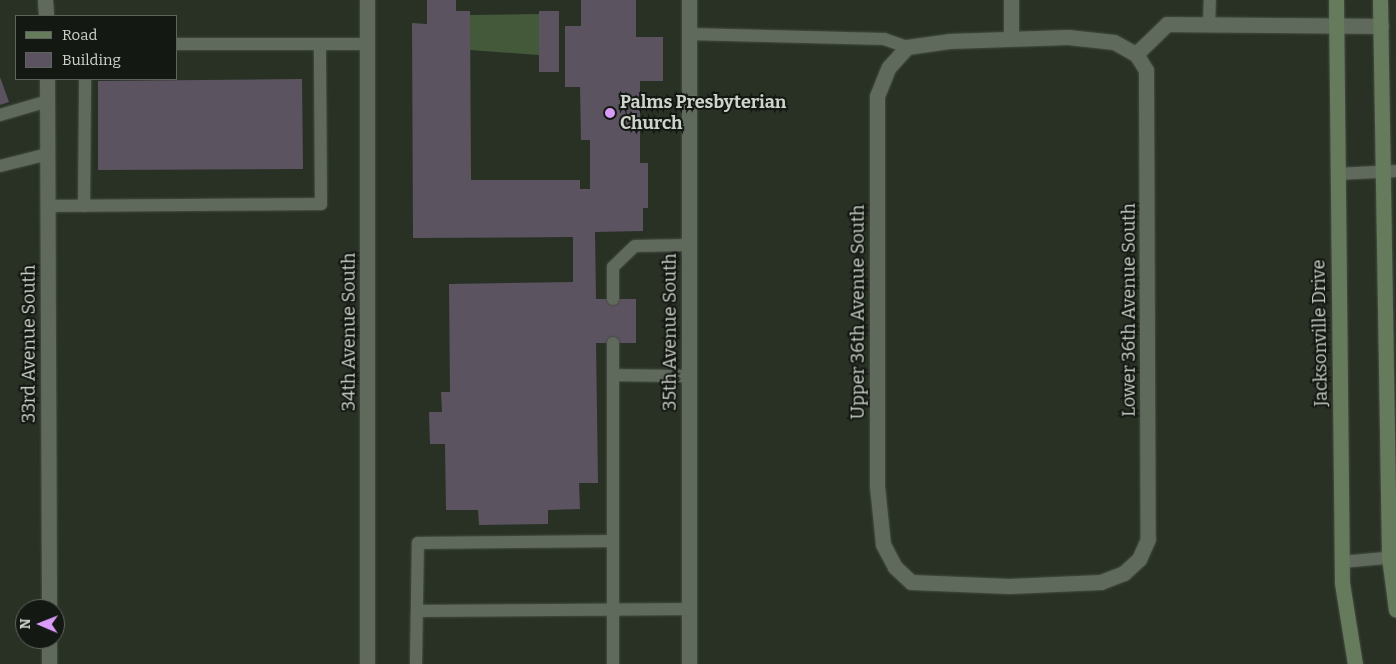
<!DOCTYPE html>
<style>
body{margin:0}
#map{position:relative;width:1396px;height:664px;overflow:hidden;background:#293125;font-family:Bitter,serif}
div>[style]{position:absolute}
.green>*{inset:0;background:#44593a}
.building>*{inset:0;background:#5c5361}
.roads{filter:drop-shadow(0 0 1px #464d43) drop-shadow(0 0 1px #464d43)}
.lane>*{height:12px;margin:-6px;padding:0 6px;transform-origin:6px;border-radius:6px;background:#606a5c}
.street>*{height:15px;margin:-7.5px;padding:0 7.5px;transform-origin:7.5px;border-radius:7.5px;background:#606a5c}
.secondary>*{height:15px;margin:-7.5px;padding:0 7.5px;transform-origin:7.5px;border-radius:7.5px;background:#667a5c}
.dots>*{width:14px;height:14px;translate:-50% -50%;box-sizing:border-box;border:2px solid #141812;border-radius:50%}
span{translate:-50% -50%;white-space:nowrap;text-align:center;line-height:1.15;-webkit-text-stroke:4px #141812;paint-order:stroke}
.poi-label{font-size:18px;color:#ced4cc;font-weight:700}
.left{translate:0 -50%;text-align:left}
.street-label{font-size:18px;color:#ced4cc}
.legend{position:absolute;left:15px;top:15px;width:162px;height:65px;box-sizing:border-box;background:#141812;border:1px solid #5e635c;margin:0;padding:6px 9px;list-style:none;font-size:15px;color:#ced4cc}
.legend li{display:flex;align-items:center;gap:10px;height:25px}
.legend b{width:25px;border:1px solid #5e635c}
.north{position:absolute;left:15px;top:599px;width:50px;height:50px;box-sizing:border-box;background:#141812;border:1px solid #5e635c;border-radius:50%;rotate:271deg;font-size:14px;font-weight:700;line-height:20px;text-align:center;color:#ced4cc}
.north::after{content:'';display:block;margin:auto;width:18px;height:22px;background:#d89bf8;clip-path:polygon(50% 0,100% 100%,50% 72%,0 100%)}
</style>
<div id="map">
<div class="green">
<div style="clip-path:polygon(539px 14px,539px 55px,470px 50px,470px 15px)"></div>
</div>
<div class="building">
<div style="clip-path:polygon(427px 0,456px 0,456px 11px,470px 11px,471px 180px,580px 180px,580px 189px,590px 189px,590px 140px,581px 140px,580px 87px,565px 87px,565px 26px,581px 26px,581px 0,636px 0,636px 37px,663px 37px,663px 81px,640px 81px,640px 163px,648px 163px,648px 208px,643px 208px,643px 231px,595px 232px,596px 299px,636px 299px,636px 343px,596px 343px,598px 483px,579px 483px,580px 509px,548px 510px,548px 524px,479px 525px,478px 510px,446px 510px,445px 444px,430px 444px,429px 412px,442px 412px,441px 392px,450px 392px,449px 284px,573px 282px,573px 237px,413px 238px,412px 23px,427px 24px)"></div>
<div style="clip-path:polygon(539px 11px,559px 11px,559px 72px,539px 72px)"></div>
<div style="clip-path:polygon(0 77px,9px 102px,0 105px)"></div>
<div style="clip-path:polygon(302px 79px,303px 169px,98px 170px,98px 81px)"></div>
</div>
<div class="roads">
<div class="lane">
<div style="left:1209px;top:24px;width:24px;rotate:-88deg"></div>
<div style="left:689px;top:34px;width:195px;rotate:1.5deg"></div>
<div style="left:884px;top:39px;width:24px;rotate:19deg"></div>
<div style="left:176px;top:44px;width:191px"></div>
<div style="left:0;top:115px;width:50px;rotate:-16.3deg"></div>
<div style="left:0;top:166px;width:49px;rotate:-14deg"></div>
<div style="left:1337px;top:174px;width:59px;rotate:-2.9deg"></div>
<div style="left:48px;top:206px;width:273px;rotate:-0.4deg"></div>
<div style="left:321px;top:204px;width:160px;rotate:-90.4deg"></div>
<div style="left:84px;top:206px;width:127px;rotate:-89.5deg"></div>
<div style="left:613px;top:299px;width:32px;rotate:-90deg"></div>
<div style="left:613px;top:267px;width:30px;rotate:-44deg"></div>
<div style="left:635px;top:246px;width:54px;rotate:-1.1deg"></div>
<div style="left:613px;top:343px;width:321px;rotate:90deg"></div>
<div style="left:613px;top:375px;width:76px;rotate:0.8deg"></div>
<div style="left:1342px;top:562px;width:54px;rotate:-5.3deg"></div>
<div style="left:417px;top:611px;width:272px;rotate:-0.4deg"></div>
<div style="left:416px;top:664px;width:121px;rotate:-89.1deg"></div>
<div style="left:418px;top:543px;width:195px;rotate:-0.6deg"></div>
</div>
<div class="street">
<div style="left:45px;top:0;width:16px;rotate:86deg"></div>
<div style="left:689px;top:0;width:664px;rotate:90deg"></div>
<div style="left:1068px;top:37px;width:46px;rotate:6.2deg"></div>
<div style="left:1114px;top:42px;width:25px;rotate:29deg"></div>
<div style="left:1136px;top:54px;width:19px;rotate:58deg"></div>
<div style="left:1146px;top:70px;width:469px;rotate:89.8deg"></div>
<div style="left:1148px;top:539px;width:22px;rotate:114deg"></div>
<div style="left:1139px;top:559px;width:21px;rotate:137deg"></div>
<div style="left:1124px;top:573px;width:25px;rotate:159deg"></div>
<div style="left:1101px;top:582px;width:92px;rotate:177.5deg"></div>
<div style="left:1009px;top:586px;width:98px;rotate:-177.7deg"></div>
<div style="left:911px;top:582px;width:22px;rotate:-137deg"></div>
<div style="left:895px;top:567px;width:26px;rotate:-118deg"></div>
<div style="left:883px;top:544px;width:58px;rotate:-95.9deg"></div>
<div style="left:877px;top:486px;width:390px;rotate:-90deg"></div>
<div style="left:877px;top:96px;width:31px;rotate:-68deg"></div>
<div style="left:889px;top:67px;width:27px;rotate:-48deg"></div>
<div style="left:907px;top:47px;width:42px;rotate:-8.1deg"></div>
<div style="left:949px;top:41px;width:119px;rotate:-1.9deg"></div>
<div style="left:1011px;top:38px;width:38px;rotate:-90deg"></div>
<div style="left:1136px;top:54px;width:43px;rotate:-44.1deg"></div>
<div style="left:1167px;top:24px;width:214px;rotate:0.5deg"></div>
<div style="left:47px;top:79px;width:530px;rotate:89.78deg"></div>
<div style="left:49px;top:639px;width:25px;rotate:90deg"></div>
<div style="left:367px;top:664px;width:664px;rotate:-90deg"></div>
</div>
<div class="secondary">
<div style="left:1336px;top:0;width:583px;rotate:89.41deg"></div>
<div style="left:1342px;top:583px;width:82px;rotate:80.9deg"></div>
<div style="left:1380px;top:0;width:557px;rotate:89.07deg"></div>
<div style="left:1389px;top:557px;width:53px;rotate:82.5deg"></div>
</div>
</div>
<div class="dots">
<div style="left:610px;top:113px;background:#d89bf8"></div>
</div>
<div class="poi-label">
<span class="left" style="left:620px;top:113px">Palms Presbyterian<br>Church</span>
</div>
<div class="street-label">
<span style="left:1129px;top:310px;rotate:-90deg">Lower 36th Avenue South</span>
<span style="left:858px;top:312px;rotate:-90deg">Upper 36th Avenue South</span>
<span style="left:349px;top:332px;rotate:-90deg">34th Avenue South</span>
<span style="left:670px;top:332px;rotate:-90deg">35th Avenue South</span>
<span style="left:1320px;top:333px;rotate:-91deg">Jacksonville Drive</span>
<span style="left:29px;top:344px;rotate:-90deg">33rd Avenue South</span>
</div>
<ul class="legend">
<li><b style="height:6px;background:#667a5c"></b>Road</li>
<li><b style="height:14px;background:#5c5361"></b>Building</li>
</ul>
<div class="north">N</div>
</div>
